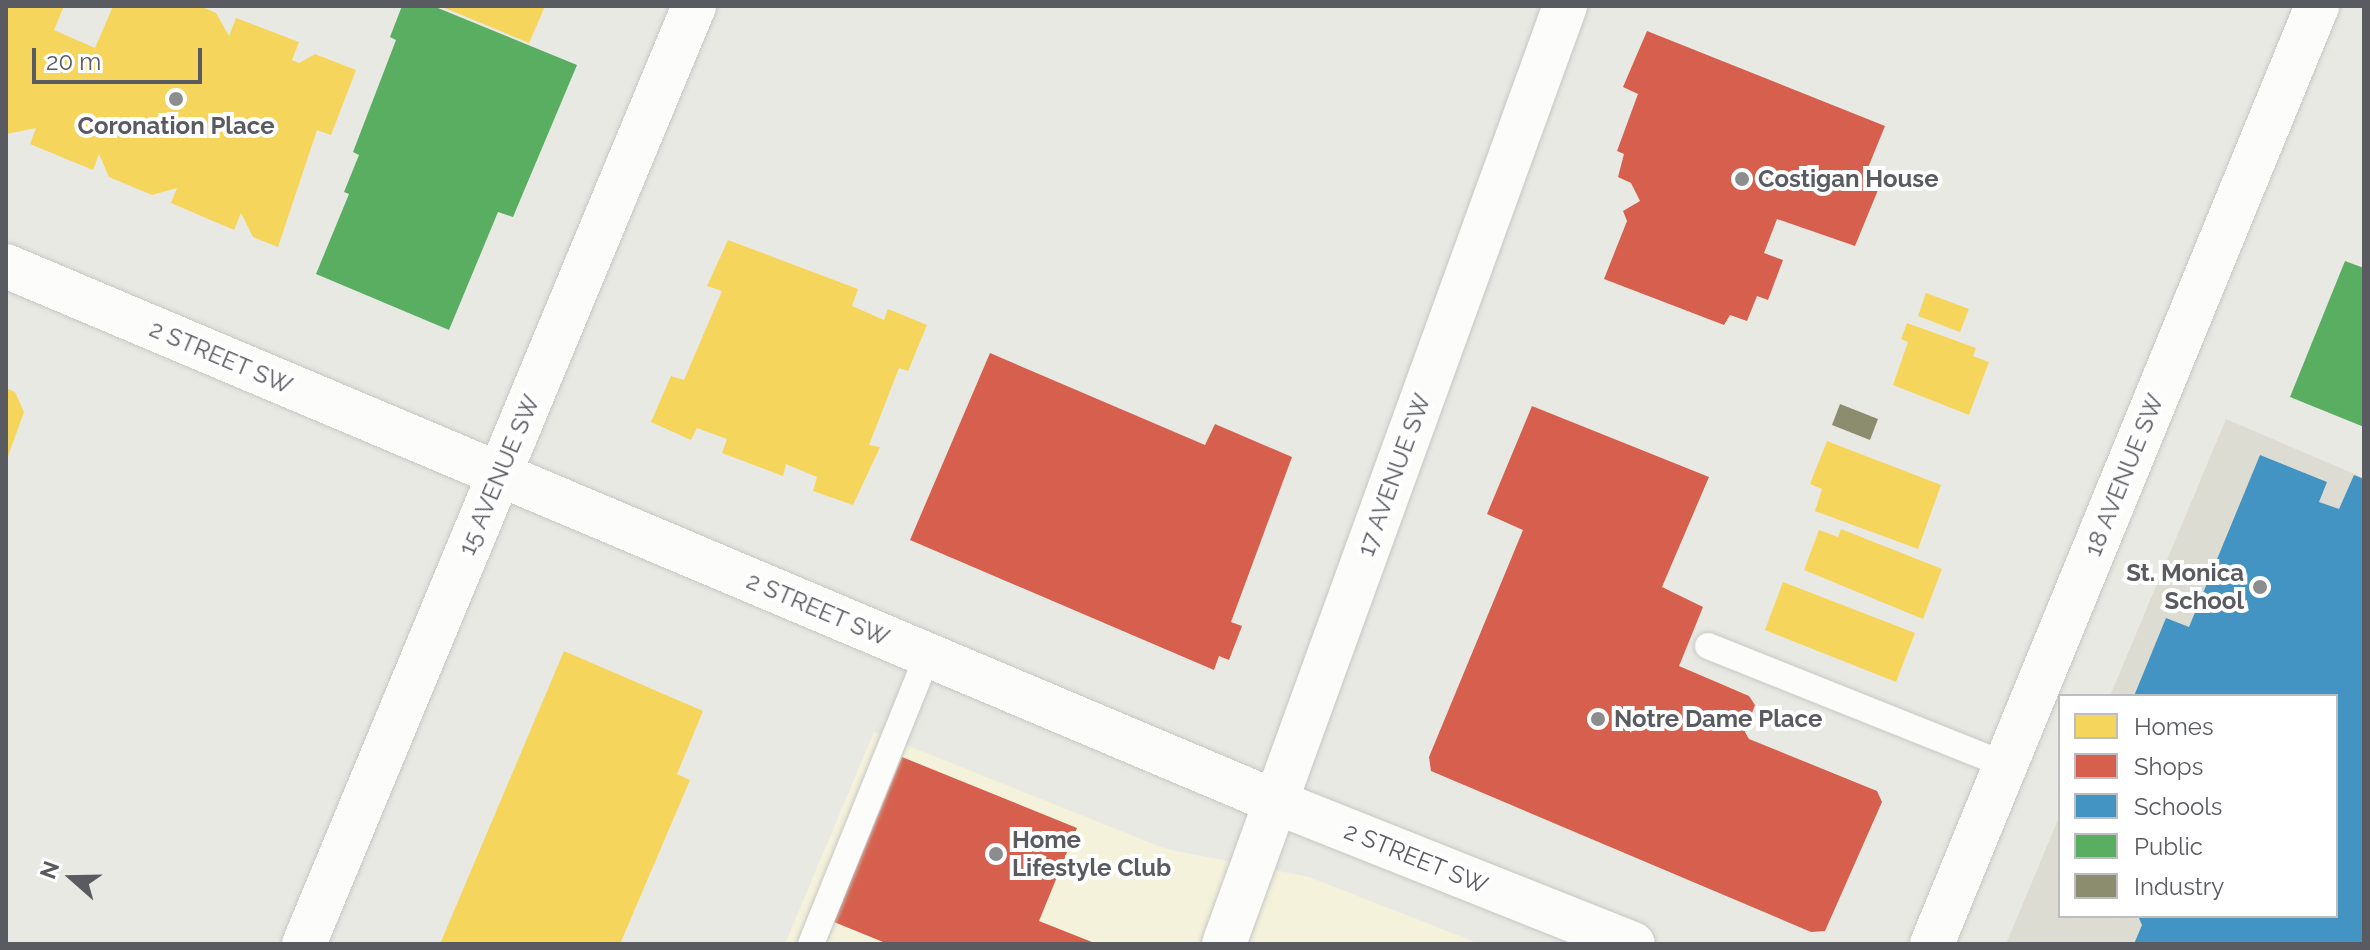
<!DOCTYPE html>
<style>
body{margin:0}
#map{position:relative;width:2370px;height:950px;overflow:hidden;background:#e9e9e3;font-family:Raleway,sans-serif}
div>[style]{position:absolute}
.commercial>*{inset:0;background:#f4f2db}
.education>*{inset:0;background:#dddcd2}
.homes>*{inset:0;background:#f6d55c}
.shops>*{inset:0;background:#d6604d}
.schools>*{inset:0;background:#4393c3}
.public>*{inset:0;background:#5aae61}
.industry>*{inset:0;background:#8c8c6e}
.roads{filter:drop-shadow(0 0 2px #c6c7c5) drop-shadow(0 0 2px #c6c7c5)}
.service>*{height:26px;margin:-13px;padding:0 13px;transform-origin:13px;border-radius:13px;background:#fcfcfb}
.minor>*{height:44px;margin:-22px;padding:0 22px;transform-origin:22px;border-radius:22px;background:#fcfcfb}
.tertiary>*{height:44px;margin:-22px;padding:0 22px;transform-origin:22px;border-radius:22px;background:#fcfcfb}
.secondary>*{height:44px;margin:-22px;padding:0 22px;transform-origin:22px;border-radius:22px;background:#fcfcfb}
.dots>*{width:22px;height:22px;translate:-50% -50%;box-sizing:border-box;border:4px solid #fff;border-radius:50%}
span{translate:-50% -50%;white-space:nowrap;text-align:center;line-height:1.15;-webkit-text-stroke:8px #fff;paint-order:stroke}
.poi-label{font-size:24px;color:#595b61;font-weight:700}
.left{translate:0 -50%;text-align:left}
.right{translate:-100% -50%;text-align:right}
.street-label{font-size:24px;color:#595b61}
.frame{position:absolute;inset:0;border:8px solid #595b61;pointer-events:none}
.legend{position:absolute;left:2058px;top:694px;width:280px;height:224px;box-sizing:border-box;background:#fff;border:2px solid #bdbdc0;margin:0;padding:10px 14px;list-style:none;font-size:24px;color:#595b61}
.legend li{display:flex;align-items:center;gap:16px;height:40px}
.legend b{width:40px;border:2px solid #bdbdc0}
.north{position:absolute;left:32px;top:838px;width:80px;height:80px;-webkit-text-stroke:6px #fff;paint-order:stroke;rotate:290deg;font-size:22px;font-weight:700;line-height:32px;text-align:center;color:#595b61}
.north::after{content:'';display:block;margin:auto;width:28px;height:36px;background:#595b61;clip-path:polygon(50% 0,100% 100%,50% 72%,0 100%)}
.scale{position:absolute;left:32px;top:48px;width:170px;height:36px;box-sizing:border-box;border:4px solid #595b61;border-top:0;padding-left:10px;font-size:24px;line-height:28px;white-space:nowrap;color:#595b61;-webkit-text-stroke:6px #fff;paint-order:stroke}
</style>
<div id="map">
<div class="commercial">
<div style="clip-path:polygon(874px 732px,1166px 849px,1309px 877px,1480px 944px,785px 944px)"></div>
</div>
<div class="education">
<div style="clip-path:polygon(2226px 419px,2364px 478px,2364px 944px,2006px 944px,2060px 815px,2060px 916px,2336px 916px,2336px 696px,2110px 696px)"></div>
</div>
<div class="homes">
<div style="clip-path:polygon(6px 6px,64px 6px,54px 30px,95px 48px,113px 6px,200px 6px,216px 13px,229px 36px,236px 18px,299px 42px,292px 60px,299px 63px,315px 54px,356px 70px,331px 135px,317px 130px,278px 247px,253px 237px,241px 213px,234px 230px,171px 203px,177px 188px,152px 195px,109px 177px,99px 154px,93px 170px,30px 144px,36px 128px,6px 134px)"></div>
<div style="clip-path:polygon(440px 6px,545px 6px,529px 43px)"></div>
<div style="clip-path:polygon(728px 240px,858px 289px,852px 306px,884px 320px,888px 309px,927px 325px,908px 371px,899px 368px,869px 445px,880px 447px,853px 505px,813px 491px,817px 477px,786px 464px,783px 476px,722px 453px,727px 439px,697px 428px,691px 440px,651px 422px,671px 376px,684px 380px,722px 291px,707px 286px)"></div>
<div style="clip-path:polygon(1926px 293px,1969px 309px,1960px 332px,1918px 316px)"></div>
<div style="clip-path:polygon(1907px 323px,1976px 348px,1973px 356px,1989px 362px,1969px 415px,1893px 385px,1908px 342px,1901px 339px)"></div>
<div style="clip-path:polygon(6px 388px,15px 392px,24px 412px,7px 459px)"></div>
<div style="clip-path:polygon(1827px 441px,1941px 485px,1918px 549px,1815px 511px,1822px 489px,1810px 484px)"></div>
<div style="clip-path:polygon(1841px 529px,1942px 569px,1923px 619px,1804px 570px,1819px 530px,1838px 537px)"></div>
<div style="clip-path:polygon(1783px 582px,1915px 633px,1896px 682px,1765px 630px)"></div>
<div style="clip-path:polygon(564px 651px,703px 711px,677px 774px,690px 780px,620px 944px,440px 944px)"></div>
</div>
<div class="shops">
<div style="clip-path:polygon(1647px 31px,1885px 126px,1863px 180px,1878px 190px,1855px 246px,1777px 219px,1764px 253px,1783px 260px,1768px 300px,1757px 296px,1747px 321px,1730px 315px,1724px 325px,1604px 279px,1627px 221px,1623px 211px,1640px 201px,1631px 183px,1618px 177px,1624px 154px,1617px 151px,1638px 94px,1623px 87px)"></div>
<div style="clip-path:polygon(990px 353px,1205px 445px,1215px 424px,1292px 457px,1231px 622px,1242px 626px,1229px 660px,1219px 656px,1214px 670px,910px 540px)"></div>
<div style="clip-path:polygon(1532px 406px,1709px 477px,1662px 587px,1703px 607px,1679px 666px,1749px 696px,1755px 705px,1745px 732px,1749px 739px,1877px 791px,1882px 802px,1825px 931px,1811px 932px,1431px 771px,1429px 757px,1523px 530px,1487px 514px)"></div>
<div style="clip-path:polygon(902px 757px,1077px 828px,1039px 921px,1097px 944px,888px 944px,834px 922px)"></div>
</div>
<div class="schools">
<div style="clip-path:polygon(2260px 455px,2327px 482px,2319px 502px,2339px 509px,2354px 475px,2364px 479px,2364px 944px,2134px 944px,2142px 925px,2138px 916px,2336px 916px,2336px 696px,2134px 696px,2166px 618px,2189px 627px)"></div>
</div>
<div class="public">
<div style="clip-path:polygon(402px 6px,433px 6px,577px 65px,513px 217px,498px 212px,449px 330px,316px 274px,349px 194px,344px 192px,359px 155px,353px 152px,396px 40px,390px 37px)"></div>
<div style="clip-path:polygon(2345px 261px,2364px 268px,2364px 427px,2290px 397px)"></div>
</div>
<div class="industry">
<div style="clip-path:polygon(1840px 404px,1878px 419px,1870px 440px,1832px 425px)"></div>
</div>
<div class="roads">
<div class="service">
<div style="left:1708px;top:646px;width:320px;rotate:21.8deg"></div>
<div style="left:811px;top:944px;width:312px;rotate:-68deg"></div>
</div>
<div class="minor">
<div style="left:304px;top:944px;width:1016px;rotate:-67.42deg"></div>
<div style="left:1932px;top:944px;width:1014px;rotate:-67.68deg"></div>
</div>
<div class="tertiary">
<div style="left:6px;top:266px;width:1378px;rotate:22.88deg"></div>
<div style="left:1276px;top:802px;width:384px;rotate:21.7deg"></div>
</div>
<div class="secondary">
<div style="left:1224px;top:944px;width:998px;rotate:-70.02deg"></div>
</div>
</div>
<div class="dots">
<div style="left:176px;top:99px;background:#8b8d8e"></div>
<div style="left:1742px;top:179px;background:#8b8d8e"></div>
<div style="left:2260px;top:587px;background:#8b8d8e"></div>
<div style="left:1598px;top:719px;background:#8b8d8e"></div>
<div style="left:996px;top:854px;background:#8b8d8e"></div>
</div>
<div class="poi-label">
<span style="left:176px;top:126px">Coronation Place</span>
<span class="left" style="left:1758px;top:179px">Costigan House</span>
<span class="right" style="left:2244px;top:587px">St. Monica<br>School</span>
<span class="left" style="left:1614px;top:719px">Notre Dame Place</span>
<span class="left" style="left:1012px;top:854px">Home<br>Lifestyle Club</span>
</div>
<div class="street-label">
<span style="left:221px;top:357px;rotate:23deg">2 STREET SW</span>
<span style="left:499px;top:475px;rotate:-67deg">15 AVENUE SW</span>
<span style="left:1394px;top:475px;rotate:-70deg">17 AVENUE SW</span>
<span style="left:2124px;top:475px;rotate:-68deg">18 AVENUE SW</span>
<span style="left:818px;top:609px;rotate:23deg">2 STREET SW</span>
<span style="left:1416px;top:858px;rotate:22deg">2 STREET SW</span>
</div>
<div class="frame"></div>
<ul class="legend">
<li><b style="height:22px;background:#f6d55c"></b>Homes</li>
<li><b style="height:22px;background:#d6604d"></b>Shops</li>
<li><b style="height:22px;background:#4393c3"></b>Schools</li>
<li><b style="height:22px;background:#5aae61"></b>Public</li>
<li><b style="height:22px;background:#8c8c6e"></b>Industry</li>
</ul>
<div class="north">N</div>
<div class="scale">20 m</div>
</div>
